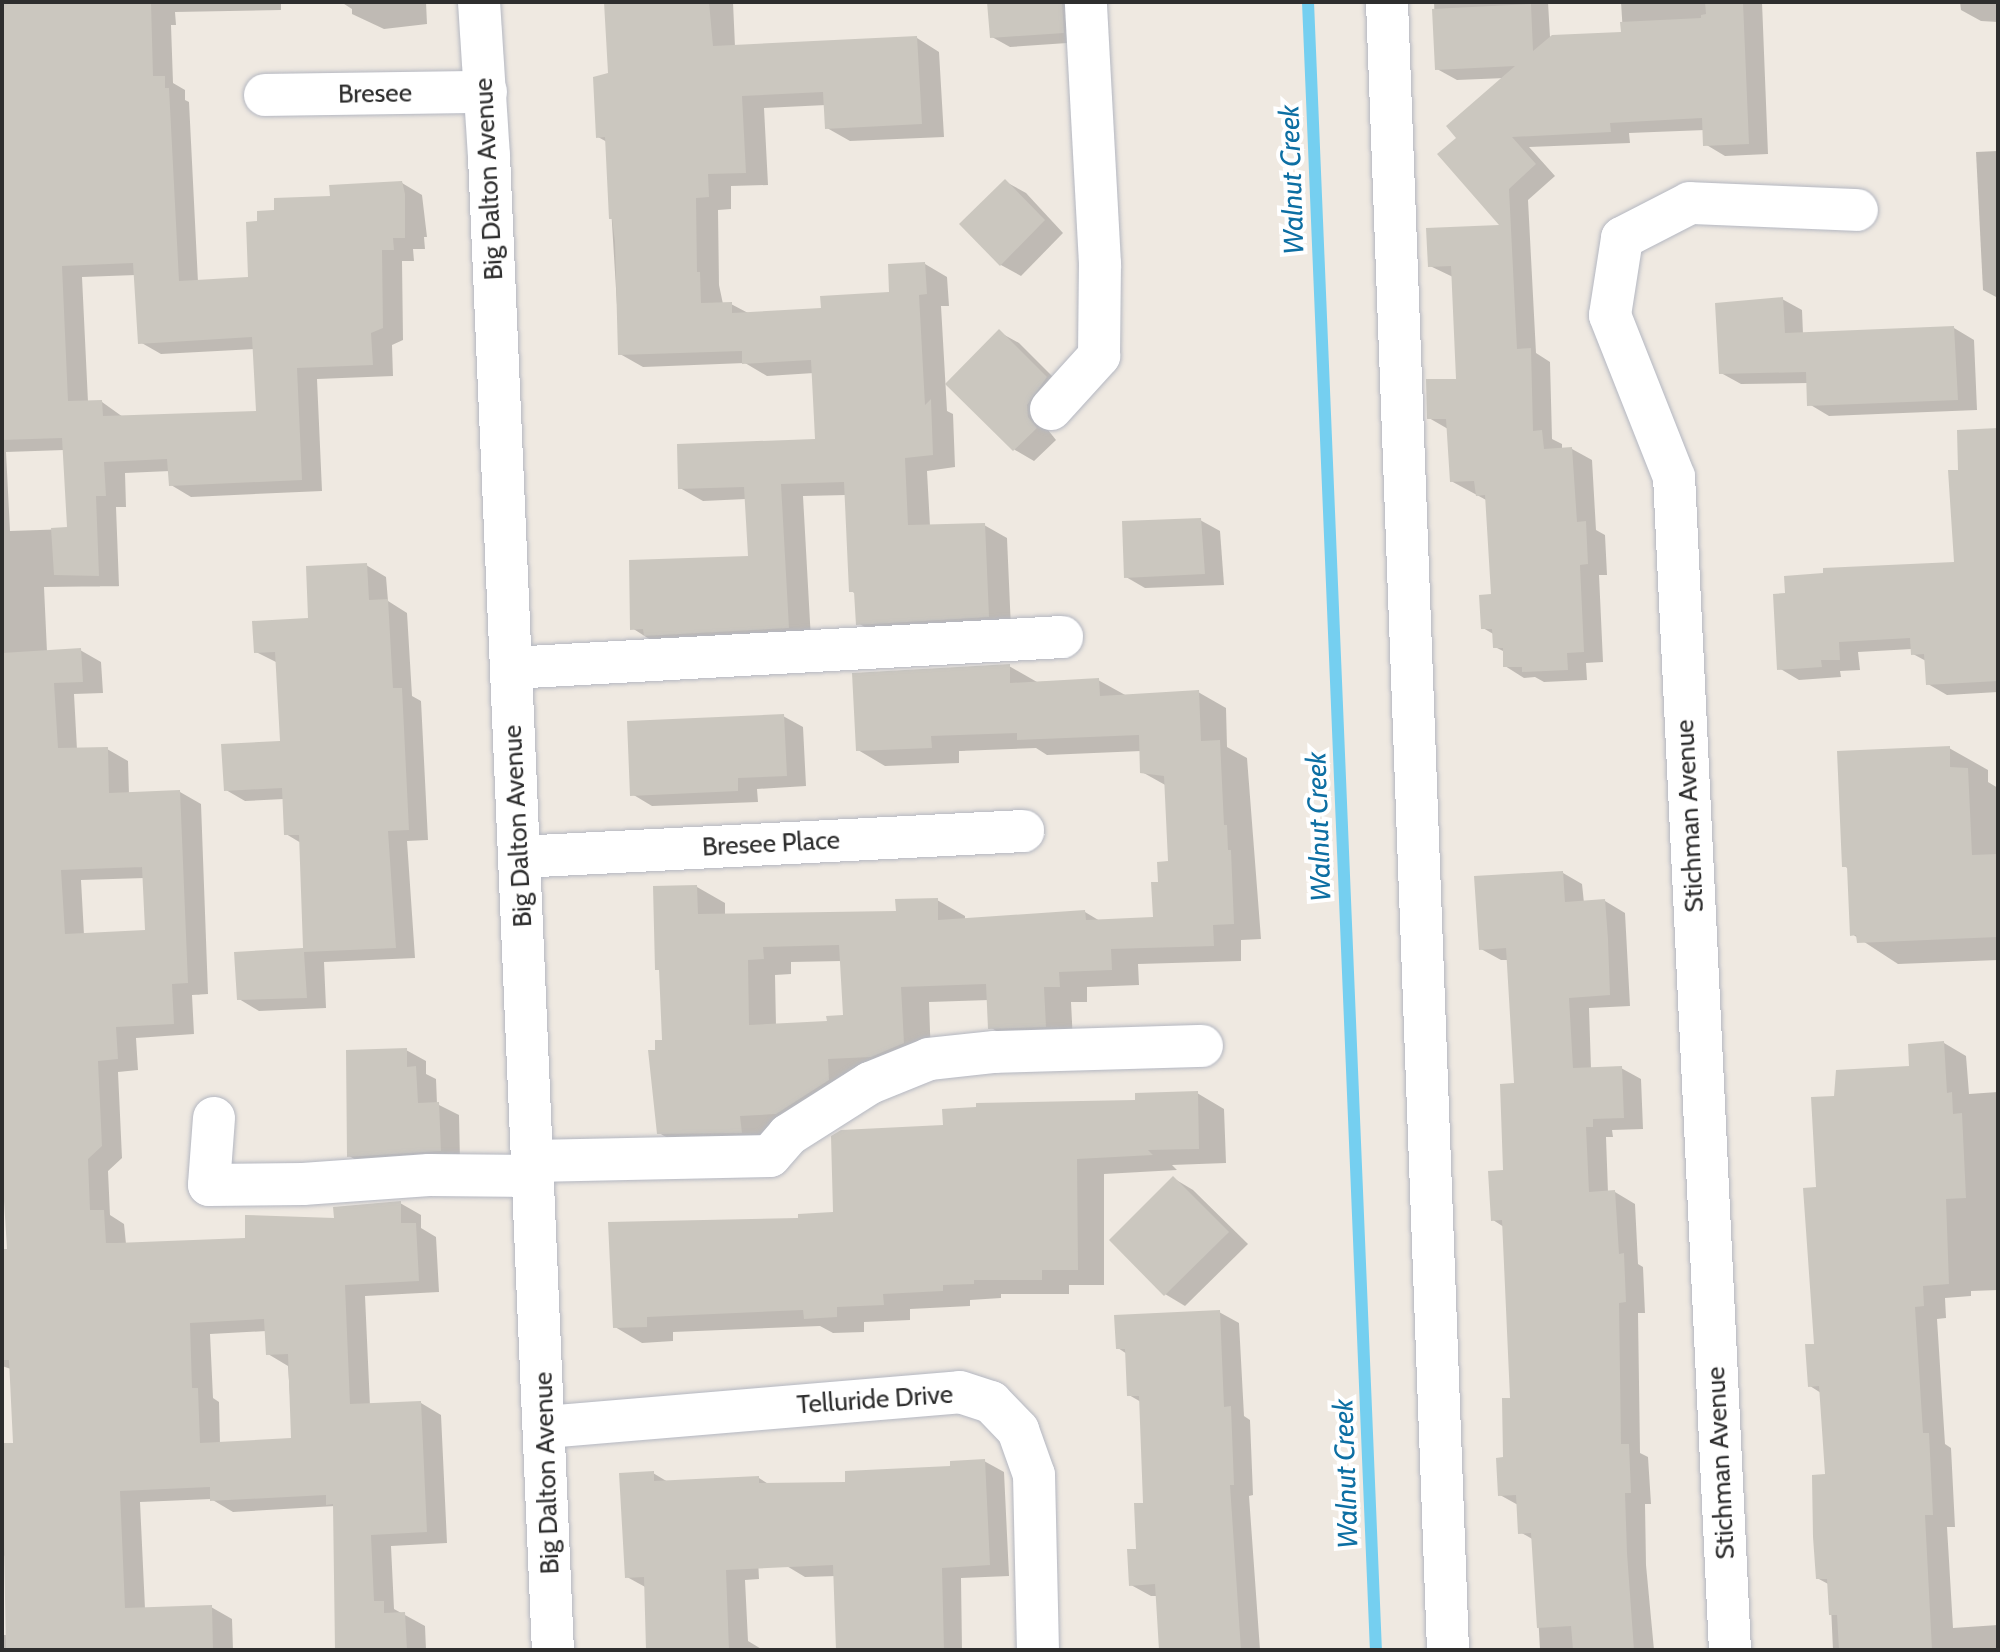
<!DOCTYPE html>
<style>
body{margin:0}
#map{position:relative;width:2000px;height:1652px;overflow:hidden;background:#efe9e1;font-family:Cabin,sans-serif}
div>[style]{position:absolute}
.shadow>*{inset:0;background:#0003}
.stream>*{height:12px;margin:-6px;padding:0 6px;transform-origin:6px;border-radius:6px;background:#75cff0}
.building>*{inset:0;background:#cbc7bf}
.roads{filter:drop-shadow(0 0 2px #b4b7c1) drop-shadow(0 0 2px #b4b7c1)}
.minor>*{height:42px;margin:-21px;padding:0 21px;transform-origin:21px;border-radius:21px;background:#fff}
span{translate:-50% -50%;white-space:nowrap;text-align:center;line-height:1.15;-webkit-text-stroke:8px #fff;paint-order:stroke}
.street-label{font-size:26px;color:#2e2e2e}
.water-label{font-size:28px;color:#0d6fa3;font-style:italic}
.frame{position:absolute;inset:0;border:4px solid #2e2e2e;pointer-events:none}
</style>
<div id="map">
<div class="shadow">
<div style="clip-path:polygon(evenodd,2px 2px,281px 2px,281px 10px,175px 12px,176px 25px,171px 25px,173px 83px,185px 90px,185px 100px,189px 102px,198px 282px,250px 279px,259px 223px,276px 212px,402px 183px,422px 195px,427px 237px,424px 237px,425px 249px,413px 249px,414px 261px,402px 261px,403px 340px,392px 345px,393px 376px,317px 379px,322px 491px,191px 497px,171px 485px,170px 471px,125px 473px,126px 507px,116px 507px,119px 586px,44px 587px,47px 652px,80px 650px,101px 662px,103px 693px,74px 694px,77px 750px,107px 749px,128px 761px,129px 794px,180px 792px,201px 804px,208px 994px,192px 995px,194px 1034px,136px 1038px,138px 1070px,118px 1072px,122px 1158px,108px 1171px,110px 1215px,124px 1224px,126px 1244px,247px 1240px,400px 1203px,421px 1215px,421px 1228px,436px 1237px,439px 1292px,365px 1296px,370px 1406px,421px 1403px,441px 1415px,447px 1543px,391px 1546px,394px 1609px,425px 1626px,426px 1650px,340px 1650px,335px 1506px,233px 1512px,211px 1499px,140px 1502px,145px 1609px,211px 1607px,232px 1619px,233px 1650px,2px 1650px,2px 1635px,7px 1635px,5px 1556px,2px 1554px,2px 1445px,16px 1445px,11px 1369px,2px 1366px,2px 1251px,9px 1251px,6px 1183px,2px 1183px,2px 2px,136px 275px,140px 342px,161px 354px,255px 349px,258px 413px,123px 417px,102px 402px,88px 402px,82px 277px,136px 275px,2px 2px,64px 450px,69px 529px,10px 531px,6px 452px,64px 450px,2px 2px,145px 878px,147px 932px,84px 935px,81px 880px,145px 878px,2px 2px,266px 1331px,268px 1354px,288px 1366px,293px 1440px,220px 1444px,219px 1402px,213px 1398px,210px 1334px,266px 1331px)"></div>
<div style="clip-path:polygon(426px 2px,427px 24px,384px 29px,352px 14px,352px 9px,341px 2px)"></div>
<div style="clip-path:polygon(606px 2px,733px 2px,735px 47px,917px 38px,939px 52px,944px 137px,850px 141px,827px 128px,826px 105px,764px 108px,768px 185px,731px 186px,731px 209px,718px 210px,719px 285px,723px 304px,731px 304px,750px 314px,823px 310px,891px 294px,925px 264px,947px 277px,949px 306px,941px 306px,947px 411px,953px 414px,955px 467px,927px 471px,930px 526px,984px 525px,1007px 538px,1011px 629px,880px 636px,858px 623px,856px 594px,851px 591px,846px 495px,803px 496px,811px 640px,654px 642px,632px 628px,750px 558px,746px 499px,703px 501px,680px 488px,817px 440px,814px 373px,767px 376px,745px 363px,643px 367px,620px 354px,607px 142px,598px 137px,610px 75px)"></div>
<div style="clip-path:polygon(989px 2px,1080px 2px,1082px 42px,1010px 47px,992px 37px)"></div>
<div style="clip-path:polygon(1434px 2px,1548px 2px,1550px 37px,1623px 34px,1621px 2px,1762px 2px,1768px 154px,1725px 156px,1705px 144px,1705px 130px,1629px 133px,1630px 143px,1529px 147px,1555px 176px,1528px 200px,1536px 353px,1550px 362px,1552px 439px,1562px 444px,1562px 450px,1572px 449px,1592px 460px,1596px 530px,1605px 535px,1607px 575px,1599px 575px,1603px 662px,1586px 663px,1587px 680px,1544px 682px,1535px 677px,1524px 678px,1505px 666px,1505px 652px,1495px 647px,1495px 635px,1483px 628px,1493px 596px,1488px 501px,1451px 481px,1448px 429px,1429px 418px,1458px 381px,1453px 277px,1430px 266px,1503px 227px,1459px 138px,1505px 78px,1457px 80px,1437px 69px)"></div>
<div style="clip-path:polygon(1960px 2px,1998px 2px,1998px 22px,1981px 21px,1961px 10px)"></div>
<div style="clip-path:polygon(1998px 151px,1998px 298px,1983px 290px,1976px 152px)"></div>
<div style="clip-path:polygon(1006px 182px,1026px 193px,1063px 233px,1021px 276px,1001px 265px,962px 224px)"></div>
<div style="clip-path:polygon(1782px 299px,1802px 310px,1803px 334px,1954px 328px,1974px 340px,1977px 410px,1829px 416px,1809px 404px,1808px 383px,1741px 384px,1721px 373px)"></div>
<div style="clip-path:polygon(999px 332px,1019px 343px,1066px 390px,1047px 416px,1048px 430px,1056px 440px,1034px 461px,1015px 450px,948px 384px)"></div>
<div style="clip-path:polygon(1998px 430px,1998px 692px,1947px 695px,1928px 684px,1926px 661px,1913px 654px,1912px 649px,1858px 652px,1860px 670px,1840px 671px,1841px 677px,1799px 680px,1779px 668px,1956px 564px,1961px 472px)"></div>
<div style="clip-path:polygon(1200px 520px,1220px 531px,1224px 585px,1145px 588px,1126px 577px)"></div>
<div style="clip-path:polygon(366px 565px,386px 577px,388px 601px,407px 613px,412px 696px,421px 701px,428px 840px,407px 841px,415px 958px,324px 962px,326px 1008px,259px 1011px,239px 999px,305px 950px,301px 843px,286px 834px,284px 799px,245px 801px,226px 790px,282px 743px,278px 663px,256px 652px,310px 620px)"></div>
<div style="clip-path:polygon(evenodd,1009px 666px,1037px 682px,1098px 680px,1127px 696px,1198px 692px,1226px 708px,1227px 747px,1247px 758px,1261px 939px,1241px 940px,1241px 961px,1138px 964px,1139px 985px,1087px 987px,1087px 1002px,1071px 1002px,1073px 1042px,1017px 1044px,990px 1027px,989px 1000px,929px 1002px,931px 1059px,769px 1148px,687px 1149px,659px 1133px,657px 1051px,664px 1042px,661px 971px,657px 969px,697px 887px,725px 903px,725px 915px,898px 913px,937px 900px,965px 916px,965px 920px,1085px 912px,1100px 921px,1155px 919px,1160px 884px,1170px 863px,1167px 786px,1142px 772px,1141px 751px,1047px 755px,1036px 748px,959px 751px,959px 763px,885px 766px,858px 750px,1009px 666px,842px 961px,845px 1017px,829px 1023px,776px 1026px,775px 975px,791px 974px,791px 962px,842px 961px)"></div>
<div style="clip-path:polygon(783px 716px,803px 727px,806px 786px,757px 789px,758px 802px,652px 806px,632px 794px)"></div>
<div style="clip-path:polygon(1949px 748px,1988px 770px,1988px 782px,1998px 788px,1998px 960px,1898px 964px,1852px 934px,1849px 869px,1844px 866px)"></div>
<div style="clip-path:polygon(1563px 873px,1582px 884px,1584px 903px,1605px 901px,1625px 913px,1630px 1006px,1589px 1008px,1591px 1069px,1621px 1068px,1641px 1079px,1643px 1129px,1612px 1130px,1613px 1137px,1606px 1137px,1608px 1193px,1615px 1192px,1635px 1204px,1638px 1264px,1643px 1267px,1645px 1313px,1638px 1313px,1640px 1453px,1648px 1457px,1651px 1504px,1645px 1504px,1646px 1565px,1654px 1650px,1540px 1650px,1534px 1540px,1520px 1532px,1518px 1505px,1500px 1495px,1512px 1400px,1504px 1227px,1493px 1220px,1505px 1172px,1516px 1085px,1508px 960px,1501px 960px,1481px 949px)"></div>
<div style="clip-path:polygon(1944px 1043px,1966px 1056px,1969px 1094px,1998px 1092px,1998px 1290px,1971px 1291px,1971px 1296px,1945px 1298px,1946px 1318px,1937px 1319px,1945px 1444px,1951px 1448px,1955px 1527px,1947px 1527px,1953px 1628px,1998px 1625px,1998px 1650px,1833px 1650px,1830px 1585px,1817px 1578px,1827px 1476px,1821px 1393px,1810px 1386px,1816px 1346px,1818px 1189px,1836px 1098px,1912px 1068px)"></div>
<div style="clip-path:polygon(406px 1050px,426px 1061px,426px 1074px,436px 1079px,437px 1104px,459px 1115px,460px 1162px,369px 1167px,349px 1156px)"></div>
<div style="clip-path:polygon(1197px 1093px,1224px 1109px,1226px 1163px,1172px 1165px,1177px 1170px,1104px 1174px,1104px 1285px,1069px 1285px,1069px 1294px,1001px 1294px,1001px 1298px,970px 1300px,970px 1306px,910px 1309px,910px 1320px,864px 1322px,864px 1332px,833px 1333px,820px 1326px,673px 1332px,673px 1341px,642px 1343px,615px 1327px,800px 1220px,835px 1214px,945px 1127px)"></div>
<div style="clip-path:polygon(1173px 1178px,1193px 1190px,1248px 1244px,1185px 1306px,1165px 1294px)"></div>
<div style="clip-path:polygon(1219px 1312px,1239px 1323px,1244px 1416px,1250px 1420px,1253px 1495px,1249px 1496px,1260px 1650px,1161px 1650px,1158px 1596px,1151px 1596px,1131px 1585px,1146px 1505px,1141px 1402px,1129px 1395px,1127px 1354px,1118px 1348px)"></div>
<div style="clip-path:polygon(984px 1461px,1004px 1472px,1009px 1576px,961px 1578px,962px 1650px,838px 1650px,836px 1576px,805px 1577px,785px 1565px,757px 1539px,759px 1579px,745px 1580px,748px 1641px,763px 1650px,650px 1650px,647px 1588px,627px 1577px,653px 1473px,668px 1482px,759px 1478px,770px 1485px,847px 1484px)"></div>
</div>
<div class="stream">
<div style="left:1308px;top:2px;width:1649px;rotate:87.64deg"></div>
</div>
<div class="building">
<div style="clip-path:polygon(evenodd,2px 2px,151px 2px,153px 76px,165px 76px,165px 88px,169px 88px,179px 281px,248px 277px,246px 222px,257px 221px,257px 211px,274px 210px,274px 198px,330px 196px,329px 185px,402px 181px,405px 194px,405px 238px,393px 238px,394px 250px,382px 250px,383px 328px,371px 333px,373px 365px,297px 368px,302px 480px,169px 486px,167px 459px,104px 462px,106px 496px,96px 496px,99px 576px,54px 575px,51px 528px,67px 527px,62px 438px,2px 440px,2px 2px,133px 263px,138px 344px,252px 337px,256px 411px,103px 416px,102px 400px,68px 401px,62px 266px,133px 263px)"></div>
<div style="clip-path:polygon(604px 2px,709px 2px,713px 46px,917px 36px,922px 124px,825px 129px,823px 92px,742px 96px,746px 173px,708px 174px,709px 197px,696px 198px,697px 272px,700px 272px,701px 303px,732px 302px,732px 313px,821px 308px,820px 296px,889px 292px,888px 264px,925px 262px,927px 294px,919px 295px,925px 405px,931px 399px,933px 455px,905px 458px,908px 525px,985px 523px,989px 617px,856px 625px,854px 592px,849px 592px,844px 482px,781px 484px,789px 628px,644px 636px,643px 629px,630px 630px,629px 560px,748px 556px,744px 487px,678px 489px,677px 444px,815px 439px,811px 360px,742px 364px,742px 351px,618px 355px,615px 242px,612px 219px,609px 219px,605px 137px,596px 138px,593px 77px,608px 73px)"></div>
<div style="clip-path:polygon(987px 2px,1062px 2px,1064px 33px,990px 38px)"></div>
<div style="clip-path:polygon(1705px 2px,1743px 2px,1749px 144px,1703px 146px,1702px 118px,1610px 123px,1611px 132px,1512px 137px,1536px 164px,1509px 189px,1517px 349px,1531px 348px,1533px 431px,1542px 430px,1544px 449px,1572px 447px,1577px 522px,1586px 521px,1588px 564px,1580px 565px,1584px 652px,1567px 653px,1568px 670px,1522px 672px,1522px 667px,1503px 667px,1503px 648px,1493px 648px,1492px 629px,1481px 629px,1479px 595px,1491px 594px,1485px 495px,1476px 496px,1474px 481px,1450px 482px,1446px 419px,1427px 419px,1426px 379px,1456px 379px,1451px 266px,1428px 267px,1426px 228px,1499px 225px,1437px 154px,1456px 138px,1446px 126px,1515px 66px,1435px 70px,1432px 9px,1531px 4px,1533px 51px,1552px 35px,1621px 32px,1620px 22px,1701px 18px,1701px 15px,1706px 14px)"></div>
<div style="clip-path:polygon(1005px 179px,1045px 220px,1000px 266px,959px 224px)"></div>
<div style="clip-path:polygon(1783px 297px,1785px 333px,1954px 326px,1958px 400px,1807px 406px,1806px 372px,1719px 374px,1715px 303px)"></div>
<div style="clip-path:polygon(999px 329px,1047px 377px,1027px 405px,1028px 417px,1037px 428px,1013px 451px,945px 384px)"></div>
<div style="clip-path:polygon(1998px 428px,1998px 681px,1926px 685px,1924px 654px,1911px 655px,1910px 638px,1839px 642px,1840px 660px,1821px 660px,1822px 667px,1777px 670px,1773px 594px,1785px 593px,1784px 576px,1823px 573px,1823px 568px,1954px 562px,1948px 470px,1958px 470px,1957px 430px)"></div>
<div style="clip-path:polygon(1201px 518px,1205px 574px,1124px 578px,1122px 521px)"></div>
<div style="clip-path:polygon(367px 563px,369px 600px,388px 599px,393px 688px,402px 688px,409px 830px,388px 831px,396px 948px,304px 952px,307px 998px,237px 1000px,234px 952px,303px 948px,299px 835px,284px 835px,282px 788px,224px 791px,221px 744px,280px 741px,275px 652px,254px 653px,252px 621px,308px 618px,306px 566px)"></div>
<div style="clip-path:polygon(evenodd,81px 648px,83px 682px,54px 683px,58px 748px,108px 747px,109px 793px,180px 790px,188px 983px,172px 984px,174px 1024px,116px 1027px,118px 1059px,98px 1061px,102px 1146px,88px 1159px,90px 1210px,104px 1210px,106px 1243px,116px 1243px,245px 1238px,245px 1215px,334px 1218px,333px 1207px,401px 1201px,401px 1223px,416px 1223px,419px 1281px,345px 1285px,350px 1404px,421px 1401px,427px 1532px,371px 1535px,374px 1601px,384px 1601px,384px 1613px,405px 1612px,407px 1650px,335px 1650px,333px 1504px,326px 1505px,326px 1495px,210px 1501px,210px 1487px,120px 1491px,125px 1608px,212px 1605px,213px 1650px,6px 1650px,2px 1443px,13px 1443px,9px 1360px,2px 1360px,2px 1249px,7px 1249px,2px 1169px,2px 653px,81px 648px,142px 867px,145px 930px,65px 934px,61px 870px,142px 867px,81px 648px,264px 1319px,266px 1355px,288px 1354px,291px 1438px,200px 1443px,198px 1388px,192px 1388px,190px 1323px,264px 1319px)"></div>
<div style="clip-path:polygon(evenodd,1010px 664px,1010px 683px,1099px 678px,1100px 696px,1199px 690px,1201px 741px,1220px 740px,1224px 825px,1227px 825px,1228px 850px,1231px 850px,1234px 924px,1213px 925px,1214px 946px,1111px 949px,1112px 970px,1059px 972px,1060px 987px,1044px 987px,1046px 1027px,988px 1029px,986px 984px,901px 987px,904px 1043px,871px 1057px,828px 1059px,829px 1080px,776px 1114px,740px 1116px,742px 1133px,657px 1134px,648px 1050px,655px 1050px,655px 1040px,662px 1040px,659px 970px,655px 970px,653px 886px,697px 885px,698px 914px,896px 911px,895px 899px,938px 898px,938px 920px,1085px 910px,1086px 920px,1153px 917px,1151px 882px,1158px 882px,1157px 862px,1168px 861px,1164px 776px,1140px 773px,1139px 735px,1017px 740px,1017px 733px,931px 736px,932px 748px,856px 751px,852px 673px,1010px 664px,839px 945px,843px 1015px,826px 1016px,827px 1021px,749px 1025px,748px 960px,764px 959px,763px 947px,839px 945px)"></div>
<div style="clip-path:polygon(784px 714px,787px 776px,738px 778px,738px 791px,630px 796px,627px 721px)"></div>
<div style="clip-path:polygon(1950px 746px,1950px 767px,1968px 768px,1972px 855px,1998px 854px,1998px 937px,1857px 943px,1856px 935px,1850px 936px,1847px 867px,1842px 867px,1837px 751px)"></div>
<div style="clip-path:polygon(1563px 871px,1565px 902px,1605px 899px,1608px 939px,1610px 995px,1569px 998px,1573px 1068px,1622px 1066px,1624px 1118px,1593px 1119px,1593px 1127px,1586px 1127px,1589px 1192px,1615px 1190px,1619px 1254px,1624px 1253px,1626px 1302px,1619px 1303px,1621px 1444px,1629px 1444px,1631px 1493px,1625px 1493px,1627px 1553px,1634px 1650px,1573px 1650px,1571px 1626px,1537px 1628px,1531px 1533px,1518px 1534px,1516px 1495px,1498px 1496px,1496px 1458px,1503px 1457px,1502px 1398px,1510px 1398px,1502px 1220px,1491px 1221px,1488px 1171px,1503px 1170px,1500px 1084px,1514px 1083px,1506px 948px,1479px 950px,1474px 876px)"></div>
<div style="clip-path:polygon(1944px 1041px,1947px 1093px,1952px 1092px,1953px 1114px,1962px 1113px,1966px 1198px,1946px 1199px,1949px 1284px,1923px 1286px,1924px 1306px,1915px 1307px,1923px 1433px,1929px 1433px,1933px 1515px,1925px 1515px,1932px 1650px,1839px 1650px,1837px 1615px,1829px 1615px,1827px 1579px,1816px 1579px,1813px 1537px,1812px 1475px,1825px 1474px,1819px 1386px,1808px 1387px,1805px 1344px,1814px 1344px,1803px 1188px,1816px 1187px,1811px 1097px,1834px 1096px,1836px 1070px,1909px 1066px,1908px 1044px)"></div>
<div style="clip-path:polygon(407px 1048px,407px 1067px,416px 1066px,418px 1103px,439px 1102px,441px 1151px,347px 1157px,346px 1050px)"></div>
<div style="clip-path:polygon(1198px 1091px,1199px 1149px,1148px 1150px,1153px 1155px,1077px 1159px,1078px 1270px,1042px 1270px,1042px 1280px,974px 1280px,974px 1284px,943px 1285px,943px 1291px,883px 1294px,884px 1305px,837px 1307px,837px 1317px,804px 1319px,803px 1310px,647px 1317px,647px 1327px,613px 1328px,608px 1222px,798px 1218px,798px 1214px,833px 1212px,831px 1136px,841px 1130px,943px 1125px,942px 1109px,976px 1107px,976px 1103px,1135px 1100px,1135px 1093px)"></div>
<div style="clip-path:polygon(1173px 1176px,1229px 1232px,1164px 1296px,1109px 1240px)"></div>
<div style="clip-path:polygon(1220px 1310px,1224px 1407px,1231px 1406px,1234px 1485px,1230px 1485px,1241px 1650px,1159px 1650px,1155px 1584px,1129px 1586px,1127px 1549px,1136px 1549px,1134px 1503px,1143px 1503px,1139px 1396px,1127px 1396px,1125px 1349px,1116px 1349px,1114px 1315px)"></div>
<div style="clip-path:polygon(985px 1459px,990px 1565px,942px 1568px,944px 1650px,836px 1650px,833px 1565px,726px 1570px,729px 1650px,646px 1650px,644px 1577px,625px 1578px,619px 1473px,654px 1471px,654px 1481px,759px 1476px,759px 1483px,845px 1482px,845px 1471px,950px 1466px,950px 1461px)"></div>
</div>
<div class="roads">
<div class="minor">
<div style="left:479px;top:2px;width:154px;rotate:86.3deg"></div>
<div style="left:489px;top:156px;width:1495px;rotate:87.55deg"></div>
<div style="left:1387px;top:2px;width:1649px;rotate:87.88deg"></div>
<div style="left:265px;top:95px;width:221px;rotate:-0.8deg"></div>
<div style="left:1051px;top:409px;width:72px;rotate:-47.8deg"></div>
<div style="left:1099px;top:356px;width:92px;rotate:-89.4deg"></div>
<div style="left:1100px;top:264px;width:262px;rotate:-93.1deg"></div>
<div style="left:511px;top:668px;width:552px;rotate:-3.22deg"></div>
<div style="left:519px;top:857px;width:505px;rotate:-2.95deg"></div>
<div style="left:214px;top:1118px;width:67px;rotate:94.3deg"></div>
<div style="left:209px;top:1185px;width:94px;rotate:-0.6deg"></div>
<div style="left:303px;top:1184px;width:126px;rotate:-4.1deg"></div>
<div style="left:429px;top:1175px;width:105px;rotate:0.5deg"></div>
<div style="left:533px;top:1161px;width:237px;rotate:-1.2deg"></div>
<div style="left:770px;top:1156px;width:28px;rotate:-49deg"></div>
<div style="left:788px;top:1135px;width:97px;rotate:-32.4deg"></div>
<div style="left:870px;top:1083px;width:64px;rotate:-22.1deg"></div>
<div style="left:929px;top:1059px;width:66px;rotate:-6.1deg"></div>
<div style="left:995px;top:1052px;width:207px;rotate:-1.7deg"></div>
<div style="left:546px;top:1427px;width:415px;rotate:-4.8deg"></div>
<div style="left:960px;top:1392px;width:33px;rotate:18deg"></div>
<div style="left:991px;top:1402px;width:39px;rotate:46deg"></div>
<div style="left:1018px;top:1430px;width:48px;rotate:70.4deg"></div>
<div style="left:1034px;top:1475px;width:175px;rotate:88.7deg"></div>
<div style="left:1730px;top:1650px;width:1174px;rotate:-92.73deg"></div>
<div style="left:1674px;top:477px;width:174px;rotate:-111.6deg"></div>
<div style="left:1610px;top:315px;width:78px;rotate:-81.1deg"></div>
<div style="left:1622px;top:238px;width:76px;rotate:-27.2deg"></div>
<div style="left:1690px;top:203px;width:167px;rotate:2.4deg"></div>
</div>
</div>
<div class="street-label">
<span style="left:375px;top:94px;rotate:-1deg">Bresee</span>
<span style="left:489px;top:179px;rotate:-93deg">Big Dalton Avenue</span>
<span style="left:1690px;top:816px;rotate:-93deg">Stichman Avenue</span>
<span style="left:518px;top:826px;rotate:-93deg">Big Dalton Avenue</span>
<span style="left:771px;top:844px;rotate:-3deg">Bresee Place</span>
<span style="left:875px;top:1400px;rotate:-4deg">Telluride Drive</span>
<span style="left:1721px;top:1463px;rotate:-93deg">Stichman Avenue</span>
<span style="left:547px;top:1473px;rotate:-92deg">Big Dalton Avenue</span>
</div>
<div class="water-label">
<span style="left:1291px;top:180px;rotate:-92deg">Walnut Creek</span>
<span style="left:1318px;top:827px;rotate:-92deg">Walnut Creek</span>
<span style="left:1345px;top:1474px;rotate:-92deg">Walnut Creek</span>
</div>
<div class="frame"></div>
</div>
